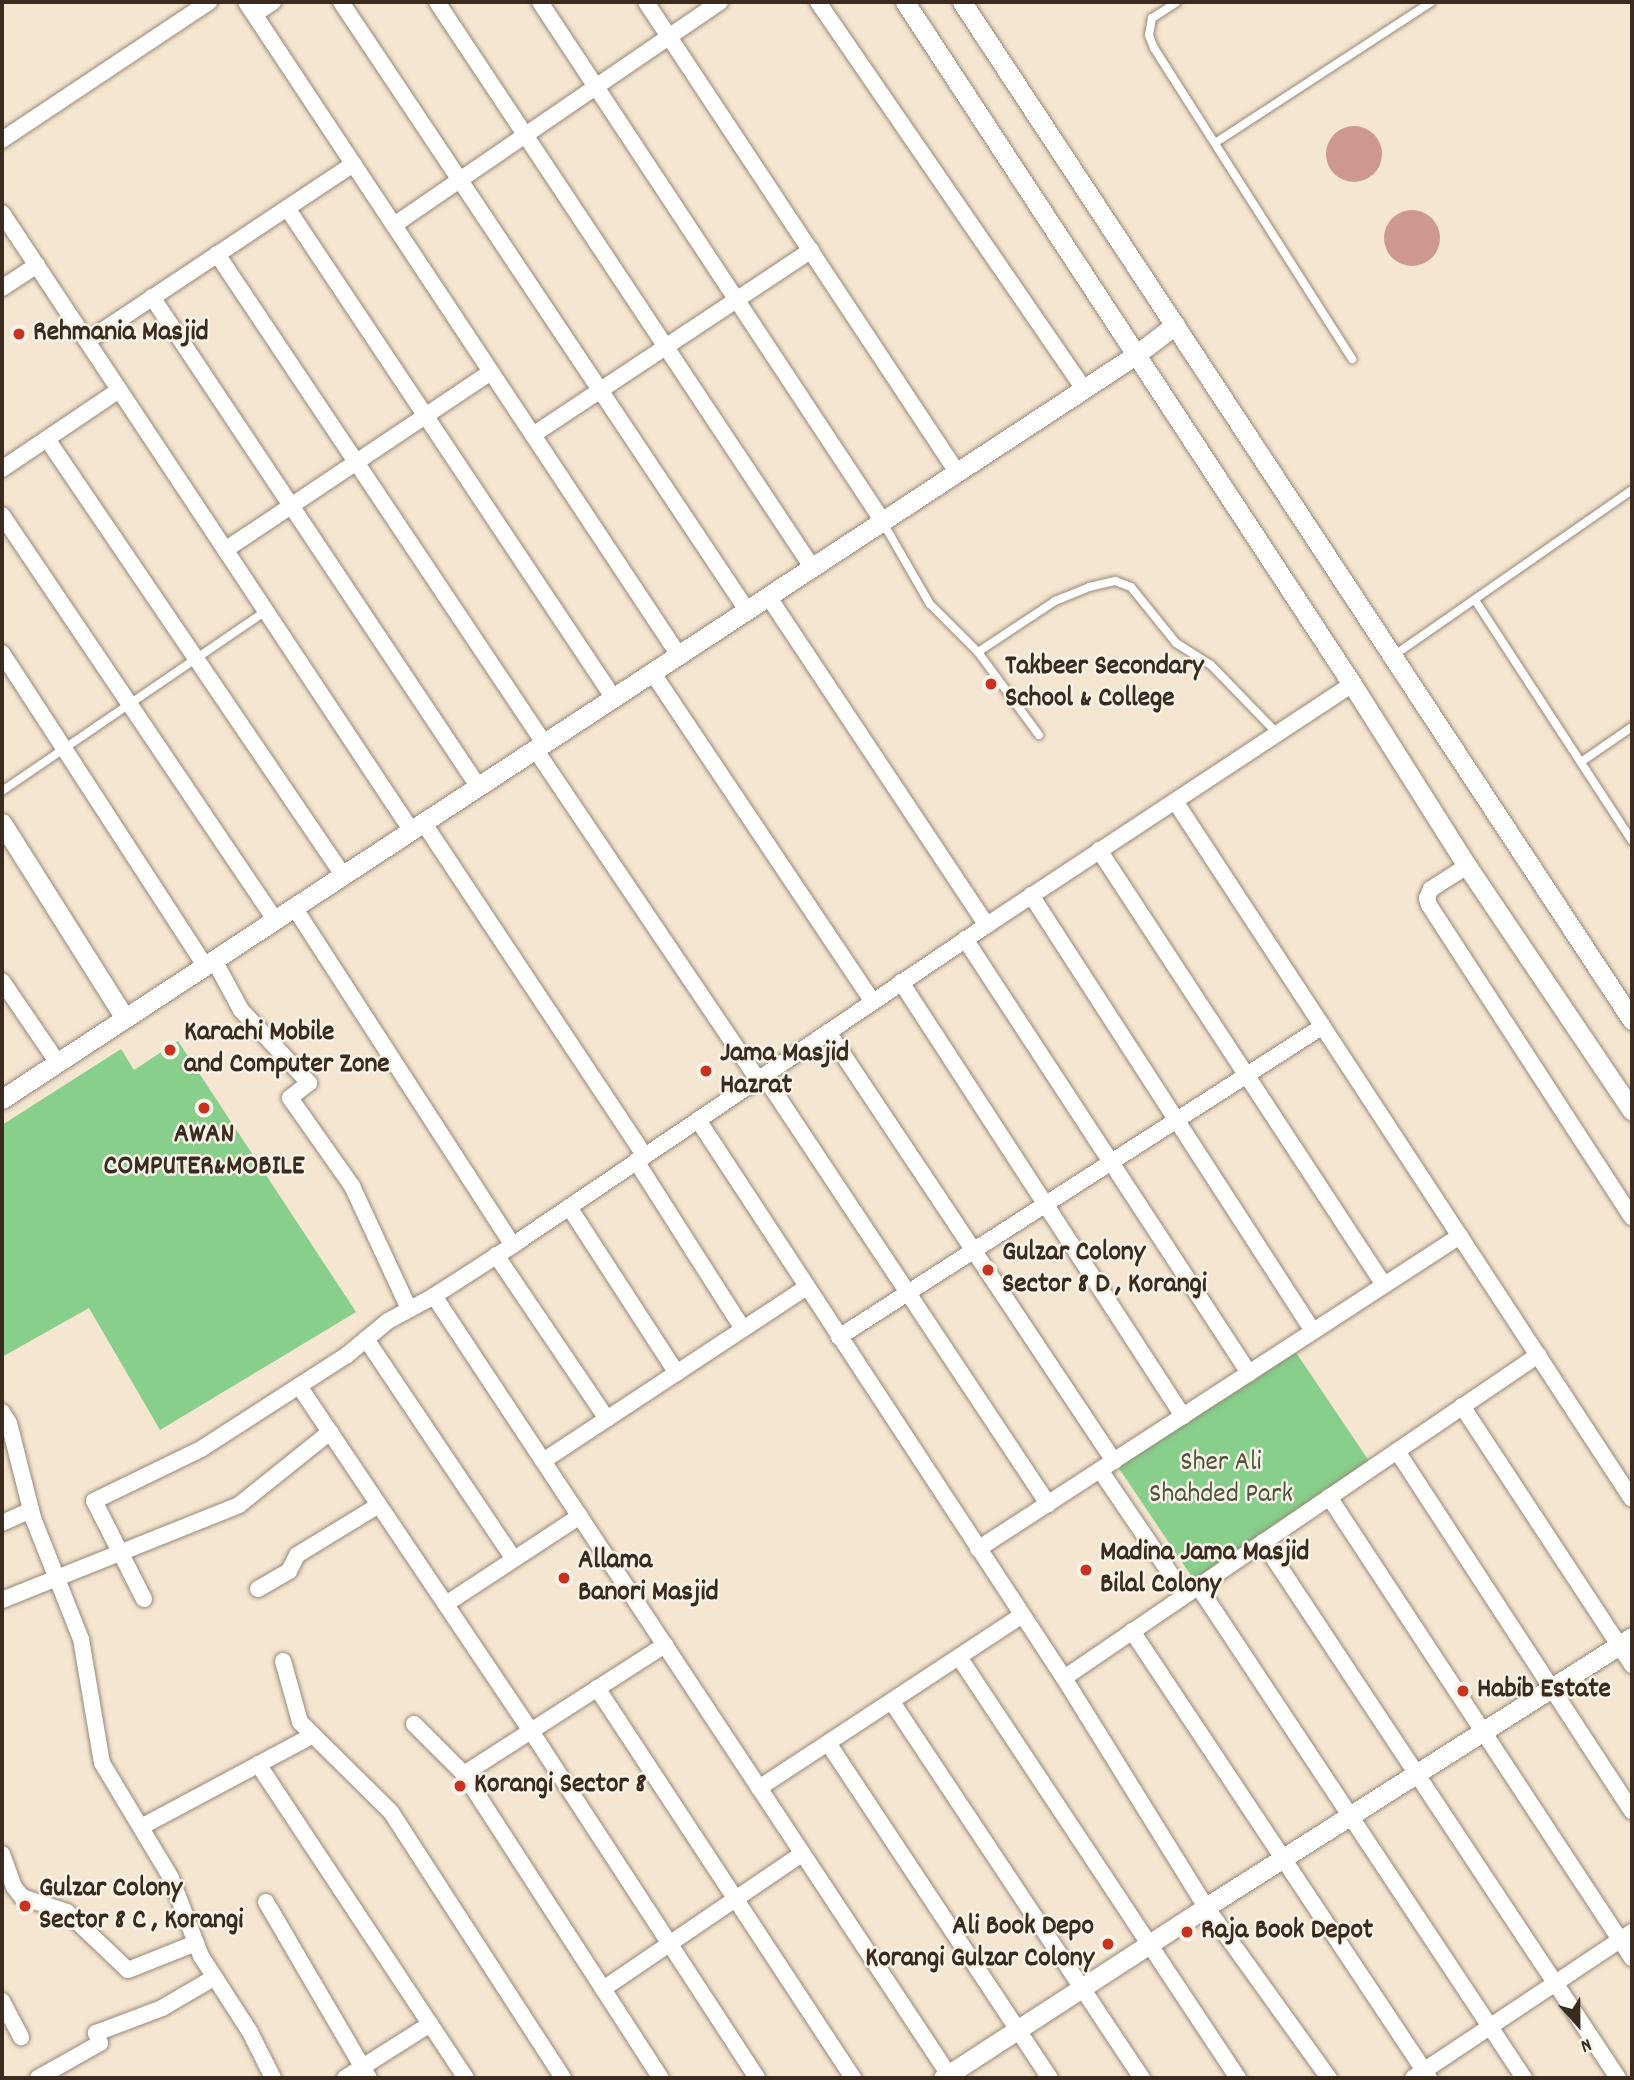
<!DOCTYPE html>
<style>
body{margin:0}
#map{position:relative;width:1634px;height:2080px;overflow:hidden;background:#f5e6d1;font-family:Dekko,sans-serif}
div>[style]{position:absolute}
.green>*{inset:0;background:#87cf8b}
.building>*{inset:0;background:#cd988d}
.round{border-radius:50%}
.roads{filter:drop-shadow(0 0 2px #988878) drop-shadow(0 0 2px #988878)}
.service>*{height:8px;margin:-4px;padding:0 4px;transform-origin:4px;border-radius:4px;background:#fff}
.minor>*{height:16px;margin:-8px;padding:0 8px;transform-origin:8px;border-radius:8px;background:#fff}
.tertiary>*{height:19px;margin:-9.5px;padding:0 9.5px;transform-origin:9.5px;border-radius:9.5px;background:#fff}
.dots>*{width:19px;height:19px;translate:-50% -50%;box-sizing:border-box;border:4px solid #f7f3e8;border-radius:50%}
span{translate:-50% -50%;white-space:nowrap;text-align:center;line-height:1.15;-webkit-text-stroke:5px #f7f3e8;paint-order:stroke}
.poi-label{font-size:28px;color:#3b2a1e;font-weight:700}
.left{translate:0 -50%;text-align:left}
.right{translate:-100% -50%;text-align:right}
.park-label{font-size:28px;color:#4e5339}
.frame{position:absolute;inset:0;border:4px solid #3b2a1e;pointer-events:none}
.north{position:absolute;left:1543px;top:1989px;width:70px;height:70px;-webkit-text-stroke:5px #f7f3e8;paint-order:stroke;rotate:159deg;font-size:19px;font-weight:700;line-height:28px;text-align:center;color:#3b2a1e}
.north::after{content:'';display:block;margin:auto;width:24px;height:32px;background:#3b2a1e;clip-path:polygon(50% 0,100% 100%,50% 72%,0 100%)}
</style>
<div id="map">
<div class="green">
<div style="clip-path:polygon(178px 1041px,356px 1312px,160px 1430px,89px 1308px,2px 1357px,2px 1125px,121px 1049px,134px 1070px)"></div>
<div style="clip-path:polygon(1291px 1345px,1373px 1467px,1198px 1586px,1114px 1461px)"></div>
</div>
<div class="building">
<div class="round" style="left:1326px;top:126px;width:56px;height:56px"></div>
<div class="round" style="left:1384px;top:210px;width:56px;height:56px"></div>
</div>
<div class="roads">
<div class="service">
<div style="left:1177px;top:2px;width:30px;rotate:147deg"></div>
<div style="left:1152px;top:18px;width:17px;rotate:100deg"></div>
<div style="left:1149px;top:35px;width:14px;rotate:69deg"></div>
<div style="left:1154px;top:48px;width:369px;rotate:57.5deg"></div>
<div style="left:1215px;top:143px;width:258px;rotate:-33.1deg"></div>
<div style="left:882px;top:521px;width:96px;rotate:60deg"></div>
<div style="left:930px;top:604px;width:68px;rotate:45deg"></div>
<div style="left:978px;top:652px;width:103px;rotate:53.7deg"></div>
<div style="left:1475px;top:600px;width:288px;rotate:56.9deg"></div>
<div style="left:978px;top:652px;width:92px;rotate:-33.5deg"></div>
<div style="left:1055px;top:601px;width:37px;rotate:-22deg"></div>
<div style="left:1089px;top:587px;width:27px;rotate:-13deg"></div>
<div style="left:1115px;top:581px;width:17px;rotate:21deg"></div>
<div style="left:1131px;top:587px;width:72px;rotate:51.2deg"></div>
<div style="left:1176px;top:643px;width:41px;rotate:32.2deg"></div>
<div style="left:1211px;top:665px;width:95px;rotate:45.9deg"></div>
<div style="left:1393px;top:656px;width:291px;rotate:-34.8deg"></div>
<div style="left:1581px;top:762px;width:62px;rotate:-34.5deg"></div>
<div style="left:2px;top:791px;width:320px;rotate:-34.3deg"></div>
</div>
<div class="minor">
<div style="left:246px;top:2px;width:782px;rotate:56.47deg"></div>
<div style="left:341px;top:2px;width:731px;rotate:56.27deg"></div>
<div style="left:437px;top:2px;width:678px;rotate:56.43deg"></div>
<div style="left:540px;top:2px;width:621px;rotate:56.57deg"></div>
<div style="left:646px;top:2px;width:564px;rotate:56.51deg"></div>
<div style="left:818px;top:2px;width:468px;rotate:55.5deg"></div>
<div style="left:255px;top:14px;width:22px;rotate:-34deg"></div>
<div style="left:2px;top:140px;width:249px;rotate:-33.7deg"></div>
<div style="left:287px;top:208px;width:588px;rotate:56.31deg"></div>
<div style="left:2px;top:213px;width:740px;rotate:56.46deg"></div>
<div style="left:394px;top:225px;width:395px;rotate:-34.4deg"></div>
<div style="left:217px;top:254px;width:588px;rotate:56.23deg"></div>
<div style="left:2px;top:288px;width:42px;rotate:-33.3deg"></div>
<div style="left:152px;top:297px;width:588px;rotate:56.31deg"></div>
<div style="left:87px;top:341px;width:320px;rotate:-33.6deg"></div>
<div style="left:533px;top:435px;width:334px;rotate:-33.6deg"></div>
<div style="left:47px;top:439px;width:527px;rotate:55.83deg"></div>
<div style="left:2px;top:469px;width:141px;rotate:-34deg"></div>
<div style="left:2px;top:515px;width:488px;rotate:56deg"></div>
<div style="left:225px;top:550px;width:320px;rotate:-33.8deg"></div>
<div style="left:768px;top:596px;width:395px;rotate:56.4deg"></div>
<div style="left:2px;top:653px;width:373px;rotate:57deg"></div>
<div style="left:652px;top:672px;width:397px;rotate:56.2deg"></div>
<div style="left:535px;top:749px;width:398px;rotate:56deg"></div>
<div style="left:1175px;top:801px;width:834px;rotate:56.79deg"></div>
<div style="left:423px;top:822px;width:401px;rotate:56.4deg"></div>
<div style="left:1099px;top:850px;width:520px;rotate:56.77deg"></div>
<div style="left:1467px;top:866px;width:43px;rotate:147.4deg"></div>
<div style="left:1431px;top:889px;width:10px;rotate:114deg"></div>
<div style="left:1427px;top:898px;width:7px;rotate:74deg"></div>
<div style="left:1429px;top:905px;width:372px;rotate:57deg"></div>
<div style="left:1031px;top:895px;width:519px;rotate:57.11deg"></div>
<div style="left:294px;top:907px;width:403px;rotate:57.1deg"></div>
<div style="left:965px;top:939px;width:519px;rotate:56.8deg"></div>
<div style="left:214px;top:960px;width:57px;rotate:61.6deg"></div>
<div style="left:241px;top:1010px;width:100px;rotate:47deg"></div>
<div style="left:309px;top:1083px;width:24px;rotate:142deg"></div>
<div style="left:290px;top:1098px;width:108px;rotate:54.8deg"></div>
<div style="left:352px;top:1186px;width:136px;rotate:65.1deg"></div>
<div style="left:2px;top:981px;width:99px;rotate:55.7deg"></div>
<div style="left:901px;top:982px;width:518px;rotate:56.99deg"></div>
<div style="left:828px;top:1032px;width:516px;rotate:56.31deg"></div>
<div style="left:764px;top:1076px;width:514px;rotate:56.43deg"></div>
<div style="left:698px;top:1120px;width:667px;rotate:56.74deg"></div>
<div style="left:1064px;top:1678px;width:269px;rotate:58.2deg"></div>
<div style="left:1206px;top:1907px;width:211px;rotate:54.3deg"></div>
<div style="left:636px;top:1161px;width:199px;rotate:57.5deg"></div>
<div style="left:569px;top:1207px;width:198px;rotate:57deg"></div>
<div style="left:496px;top:1255px;width:198px;rotate:55.9deg"></div>
<div style="left:434px;top:1296px;width:937px;rotate:56.53deg"></div>
<div style="left:839px;top:1337px;width:575px;rotate:-32.72deg"></div>
<div style="left:366px;top:1339px;width:265px;rotate:56.1deg"></div>
<div style="left:299px;top:1386px;width:416px;rotate:56.1deg"></div>
<div style="left:531px;top:1731px;width:414px;rotate:56.9deg"></div>
<div style="left:1462px;top:1406px;width:310px;rotate:56.7deg"></div>
<div style="left:2px;top:1412px;width:13px;rotate:58deg"></div>
<div style="left:9px;top:1423px;width:98px;rotate:75.8deg"></div>
<div style="left:33px;top:1518px;width:130px;rotate:68.4deg"></div>
<div style="left:81px;top:1639px;width:126px;rotate:80.4deg"></div>
<div style="left:102px;top:1763px;width:134px;rotate:59deg"></div>
<div style="left:171px;top:1878px;width:84px;rotate:69deg"></div>
<div style="left:201px;top:1956px;width:90px;rotate:57.2deg"></div>
<div style="left:250px;top:2032px;width:51px;rotate:63.4deg"></div>
<div style="left:1397px;top:1451px;width:430px;rotate:56.9deg"></div>
<div style="left:543px;top:1461px;width:316px;rotate:-33.4deg"></div>
<div style="left:1100px;top:1470px;width:151px;rotate:55.8deg"></div>
<div style="left:1329px;top:1497px;width:552px;rotate:56.68deg"></div>
<div style="left:2px;top:1523px;width:32px;rotate:-24deg"></div>
<div style="left:1263px;top:1542px;width:643px;rotate:56.48deg"></div>
<div style="left:978px;top:1549px;width:575px;rotate:-33deg"></div>
<div style="left:1198px;top:1586px;width:590px;rotate:56.47deg"></div>
<div style="left:258px;top:1589px;width:36px;rotate:-30deg"></div>
<div style="left:289px;top:1571px;width:18px;rotate:-63deg"></div>
<div style="left:297px;top:1555px;width:96px;rotate:-31.4deg"></div>
<div style="left:144px;top:1599px;width:110px;rotate:-117deg"></div>
<div style="left:94px;top:1501px;width:119px;rotate:-25.9deg"></div>
<div style="left:201px;top:1449px;width:174px;rotate:-32.8deg"></div>
<div style="left:347px;top:1355px;width:53px;rotate:-39.7deg"></div>
<div style="left:388px;top:1321px;width:52px;rotate:-28.5deg"></div>
<div style="left:434px;top:1296px;width:94px;rotate:-32.8deg"></div>
<div style="left:513px;top:1245px;width:572px;rotate:-34.02deg"></div>
<div style="left:987px;top:925px;width:437px;rotate:-33.4deg"></div>
<div style="left:2px;top:1600px;width:255px;rotate:-21.8deg"></div>
<div style="left:239px;top:1505px;width:117px;rotate:-38.7deg"></div>
<div style="left:446px;top:1604px;width:160px;rotate:-33.3deg"></div>
<div style="left:1132px;top:1631px;width:537px;rotate:56.4deg"></div>
<div style="left:959px;top:1657px;width:505px;rotate:56.47deg"></div>
<div style="left:283px;top:1661px;width:63px;rotate:74.4deg"></div>
<div style="left:300px;top:1722px;width:128px;rotate:44.7deg"></div>
<div style="left:391px;top:1812px;width:317px;rotate:57.1deg"></div>
<div style="left:1064px;top:1678px;width:574px;rotate:-34.27deg"></div>
<div style="left:597px;top:1688px;width:467px;rotate:56.7deg"></div>
<div style="left:892px;top:1702px;width:452px;rotate:56.4deg"></div>
<div style="left:414px;top:1724px;width:71px;rotate:45deg"></div>
<div style="left:464px;top:1774px;width:362px;rotate:57.1deg"></div>
<div style="left:828px;top:1743px;width:402px;rotate:56.5deg"></div>
<div style="left:258px;top:1764px;width:377px;rotate:56.5deg"></div>
<div style="left:464px;top:1774px;width:239px;rotate:-32.7deg"></div>
<div style="left:759px;top:1788px;width:313px;rotate:-33.3deg"></div>
<div style="left:141px;top:1827px;width:195px;rotate:-28.1deg"></div>
<div style="left:2px;top:1854px;width:35px;rotate:70deg"></div>
<div style="left:14px;top:1887px;width:13px;rotate:51deg"></div>
<div style="left:22px;top:1897px;width:47px;rotate:18.4deg"></div>
<div style="left:67px;top:1912px;width:84px;rotate:43.6deg"></div>
<div style="left:128px;top:1970px;width:73px;rotate:-21.7deg"></div>
<div style="left:266px;top:1902px;width:204px;rotate:59.7deg"></div>
<div style="left:603px;top:1989px;width:240px;rotate:-34.2deg"></div>
<div style="left:2px;top:2001px;width:41px;rotate:62.2deg"></div>
<div style="left:38px;top:2078px;width:71px;rotate:-29.4deg"></div>
<div style="left:100px;top:2043px;width:11px;rotate:-112deg"></div>
<div style="left:96px;top:2033px;width:71px;rotate:-20.7deg"></div>
<div style="left:162px;top:2008px;width:61px;rotate:-30.3deg"></div>
<div style="left:345px;top:2078px;width:101px;rotate:-32.4deg"></div>
<div style="left:1413px;top:2078px;width:263px;rotate:-33.7deg"></div>
</div>
<div class="tertiary">
<div style="left:905px;top:2px;width:815px;rotate:56.76deg"></div>
<div style="left:1352px;top:684px;width:215px;rotate:57.7deg"></div>
<div style="left:1467px;top:866px;width:295px;rotate:56deg"></div>
<div style="left:962px;top:2px;width:1219px;rotate:56.65deg"></div>
<div style="left:2px;top:823px;width:231px;rotate:57.8deg"></div>
<div style="left:2px;top:1099px;width:1358px;rotate:-33.28deg"></div>
<div style="left:1137px;top:354px;width:48px;rotate:-37.3deg"></div>
<div style="left:943px;top:2078px;width:314px;rotate:-33deg"></div>
<div style="left:1206px;top:1907px;width:504px;rotate:-32.37deg"></div>
</div>
</div>
<div class="dots">
<div style="left:19px;top:334px;background:#c8321e"></div>
<div style="left:991px;top:684px;background:#c8321e"></div>
<div style="left:170px;top:1050px;background:#c8321e"></div>
<div style="left:706px;top:1071px;background:#c8321e"></div>
<div style="left:204px;top:1108px;background:#c8321e"></div>
<div style="left:988px;top:1270px;background:#c8321e"></div>
<div style="left:1086px;top:1570px;background:#c8321e"></div>
<div style="left:564px;top:1578px;background:#c8321e"></div>
<div style="left:1463px;top:1691px;background:#c8321e"></div>
<div style="left:460px;top:1786px;background:#c8321e"></div>
<div style="left:25px;top:1906px;background:#c8321e"></div>
<div style="left:1187px;top:1932px;background:#c8321e"></div>
<div style="left:1108px;top:1944px;background:#c8321e"></div>
</div>
<div class="poi-label">
<span class="left" style="left:33px;top:334px">Rehmania Masjid</span>
<span class="left" style="left:1005px;top:684px">Takbeer Secondary<br>School &amp; College</span>
<span class="left" style="left:184px;top:1050px">Karachi Mobile<br>and Computer Zone</span>
<span class="left" style="left:720px;top:1071px">Jama Masjid<br>Hazrat</span>
<span style="left:204px;top:1152px">AWAN<br>COMPUTER&amp;MOBILE</span>
<span class="left" style="left:1002px;top:1270px">Gulzar Colony<br>Sector 8 D , Korangi</span>
<span class="left" style="left:1100px;top:1570px">Madina Jama Masjid<br>Bilal Colony</span>
<span class="left" style="left:578px;top:1578px">Allama<br>Banori Masjid</span>
<span class="left" style="left:1477px;top:1691px">Habib Estate</span>
<span class="left" style="left:474px;top:1786px">Korangi Sector 8</span>
<span class="left" style="left:39px;top:1906px">Gulzar Colony<br>Sector 8 C , Korangi</span>
<span class="right" style="left:1094px;top:1944px">Ali Book Depo<br>Korangi Gulzar Colony</span>
<span class="left" style="left:1201px;top:1932px">Raja Book Depot</span>
</div>
<div class="park-label">
<span style="left:1221px;top:1480px">Sher Ali<br>Shahded Park</span>
</div>
<div class="frame"></div>
<div class="north">N</div>
</div>
